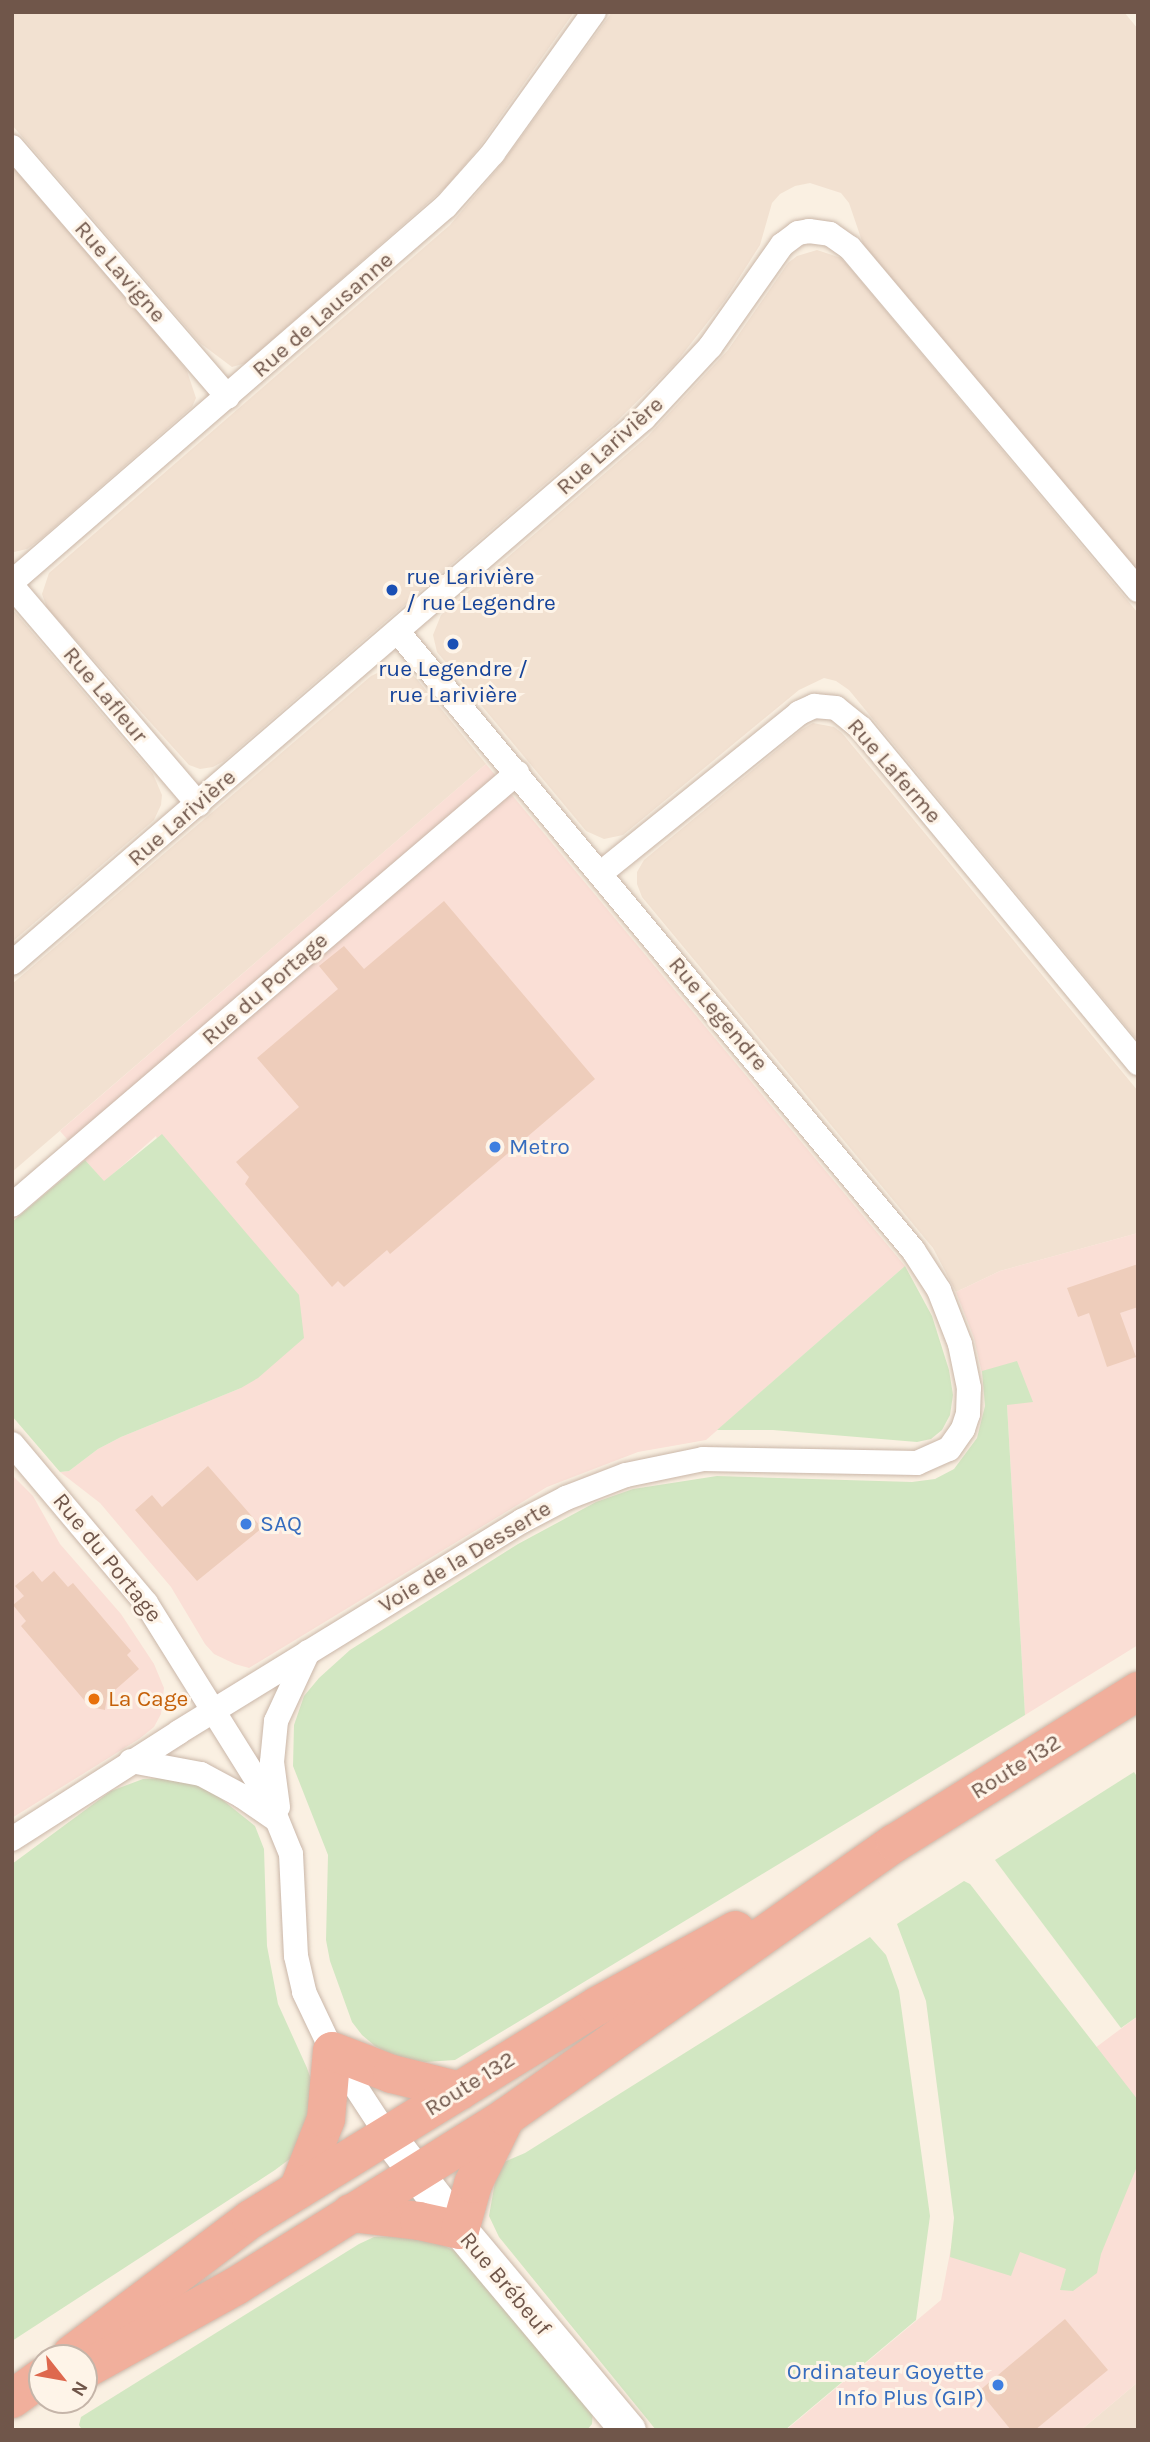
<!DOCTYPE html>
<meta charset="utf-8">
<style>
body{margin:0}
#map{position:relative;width:1150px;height:2442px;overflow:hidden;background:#faf0e2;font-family:Karla,sans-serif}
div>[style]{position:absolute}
.residential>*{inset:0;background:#f2e1d1}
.commercial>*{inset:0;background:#fadfd6}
.green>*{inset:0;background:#d2e7c2}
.building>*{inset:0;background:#eecdbb}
.roads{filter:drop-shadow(0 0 2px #cab7a9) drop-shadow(0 0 2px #cab7a9)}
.street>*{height:24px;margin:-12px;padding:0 12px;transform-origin:12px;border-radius:12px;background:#fff}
.secondary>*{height:35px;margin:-17.5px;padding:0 17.5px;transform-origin:17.5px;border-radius:17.5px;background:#fff}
.highway>*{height:38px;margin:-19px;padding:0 19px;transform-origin:19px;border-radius:19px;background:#f1af9c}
.dots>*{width:19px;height:19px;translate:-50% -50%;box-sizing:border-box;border:4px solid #fef4e8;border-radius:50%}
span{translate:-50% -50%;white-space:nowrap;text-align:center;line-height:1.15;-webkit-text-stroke:6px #fef4e8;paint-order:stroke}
.street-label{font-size:23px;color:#70564a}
.transit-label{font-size:23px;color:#164399}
.left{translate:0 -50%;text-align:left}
.shop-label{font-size:23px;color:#366cbe}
.right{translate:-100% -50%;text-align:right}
.food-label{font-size:23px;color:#c56008}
.frame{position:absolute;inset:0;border:14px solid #70564a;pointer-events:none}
.north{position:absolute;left:28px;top:2344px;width:70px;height:70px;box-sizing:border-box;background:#fef4e8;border:2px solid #c5b5a9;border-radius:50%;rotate:121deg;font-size:19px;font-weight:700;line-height:28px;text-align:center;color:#70564a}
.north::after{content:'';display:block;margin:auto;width:24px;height:32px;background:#de684e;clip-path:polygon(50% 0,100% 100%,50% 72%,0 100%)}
</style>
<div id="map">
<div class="residential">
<div style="clip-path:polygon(12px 12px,574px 12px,478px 149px,447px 186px,246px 363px,232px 367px,200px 343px,12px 125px)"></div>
<div style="clip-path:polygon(612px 12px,1124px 12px,1138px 29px,1138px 573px,863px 244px,849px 203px,841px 193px,810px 183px,795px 186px,780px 194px,772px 203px,760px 245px,725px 300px,674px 365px,614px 424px,224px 761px,213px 767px,200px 769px,189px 765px,47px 608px,42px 594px,49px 573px,450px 225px,503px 162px)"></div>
<div style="clip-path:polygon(12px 166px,174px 354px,187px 371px,196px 398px,192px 407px,42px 538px,27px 549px,14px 552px)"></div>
<div style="clip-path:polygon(817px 250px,841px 258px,850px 268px,1138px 613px,1138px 1041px,849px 690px,836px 681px,824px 678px,799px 690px,623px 835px,604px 839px,586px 831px,437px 652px,433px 635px,441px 615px,648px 436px,728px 350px,788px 263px,797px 256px)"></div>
<div style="clip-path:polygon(12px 609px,153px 774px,162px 795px,161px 805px,154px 820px,12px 942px)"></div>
<div style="clip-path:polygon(388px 668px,408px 671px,416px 678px,486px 764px,12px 1172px,12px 984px,371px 676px)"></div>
<div style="clip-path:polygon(813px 723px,834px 727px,842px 733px,1138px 1091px,1138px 1233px,1000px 1271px,956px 1292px,933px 1248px,642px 897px,637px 884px,637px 872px,644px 860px,801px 730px)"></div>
<div style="clip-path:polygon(1138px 2382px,1138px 2430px,1081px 2430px)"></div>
</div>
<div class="commercial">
<div style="clip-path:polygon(486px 764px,905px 1266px,706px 1440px,638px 1452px,547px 1487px,249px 1668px,235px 1664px,214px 1654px,205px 1644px,171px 1587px,100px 1503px,60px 1472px,69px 1471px,98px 1449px,121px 1437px,241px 1388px,156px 1136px,104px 1182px,60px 1131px)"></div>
<div style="clip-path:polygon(1138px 1233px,1138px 1645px,1025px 1715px,1007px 1405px,985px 1406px,986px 1391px,974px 1338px,956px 1292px,1000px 1271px)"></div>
<div style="clip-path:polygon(12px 1475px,33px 1496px,60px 1544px,121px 1614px,154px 1664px,164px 1688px,161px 1714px,154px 1727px,139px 1739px,12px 1818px)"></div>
<div style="clip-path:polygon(1138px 2016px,1138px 2100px,1095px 2048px)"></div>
<div style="clip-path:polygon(1138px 2164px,1138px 2382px,1081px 2430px,786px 2430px,941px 2300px,954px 2232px)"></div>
</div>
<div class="green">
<div style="clip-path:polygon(162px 1134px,299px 1295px,304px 1338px,258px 1378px,241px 1388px,121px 1437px,98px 1449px,69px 1471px,60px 1472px,12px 1416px,12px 1222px,85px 1160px,104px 1181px)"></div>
<div style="clip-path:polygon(905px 1266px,932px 1316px,949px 1370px,953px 1395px,950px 1415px,942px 1430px,931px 1439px,917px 1442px,773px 1430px,717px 1430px)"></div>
<div style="clip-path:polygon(1017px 1361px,1033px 1402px,1007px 1405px,1025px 1715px,455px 2060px,425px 2062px,398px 2058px,375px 2046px,362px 2035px,352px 2022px,330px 1961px,326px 1940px,328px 1855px,293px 1766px,294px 1725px,304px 1696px,319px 1678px,350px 1650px,518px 1544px,596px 1502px,633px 1489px,717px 1476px,912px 1482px,935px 1479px,954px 1469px,977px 1438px,985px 1406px,982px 1371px)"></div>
<div style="clip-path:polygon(1134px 1772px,1138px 1778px,1138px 2016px,1121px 2028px,995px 1860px)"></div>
<div style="clip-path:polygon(170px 1778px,194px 1781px,214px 1793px,255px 1826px,264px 1849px,267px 1946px,278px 2004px,307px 2068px,314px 2088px,314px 2106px,291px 2158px,275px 2170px,12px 2341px,12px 1864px,111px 1791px,143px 1779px)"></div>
<div style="clip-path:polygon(964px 1881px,970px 1884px,1138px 2100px,1138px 2164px,1101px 2254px,1097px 2273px,1073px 2291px,1060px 2290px,1066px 2269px,1020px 2252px,1011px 2276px,950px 2257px,954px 2218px,926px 2001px,897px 1924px)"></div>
<div style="clip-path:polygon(870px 1937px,886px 1955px,899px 1991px,930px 2216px,916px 2320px,785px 2430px,656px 2430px,499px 2237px,489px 2216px,495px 2182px,504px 2162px,525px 2153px)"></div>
<div style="clip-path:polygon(403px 2236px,432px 2240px,457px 2252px,593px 2409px,592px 2424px,587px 2430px,82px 2430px,79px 2425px,81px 2417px,359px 2244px,374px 2237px)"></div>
</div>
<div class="building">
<div style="clip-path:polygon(444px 901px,595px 1079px,390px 1254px,387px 1250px,344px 1287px,338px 1281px,332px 1287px,245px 1184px,249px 1177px,236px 1162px,299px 1107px,257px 1058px,338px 989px,319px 966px,344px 946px,364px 969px)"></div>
<div style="clip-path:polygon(1138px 1264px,1138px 1307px,1120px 1313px,1136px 1357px,1107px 1367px,1089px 1313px,1078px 1317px,1067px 1288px)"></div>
<div style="clip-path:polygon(208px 1466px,262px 1528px,197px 1581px,135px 1510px,152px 1495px,162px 1507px)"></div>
<div style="clip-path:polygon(33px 1571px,42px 1582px,54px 1571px,68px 1587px,73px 1583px,131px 1651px,127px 1655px,139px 1669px,107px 1697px,105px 1710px,90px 1707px,21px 1626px,26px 1621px,13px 1605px,24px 1596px,15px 1586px)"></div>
<div style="clip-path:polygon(1065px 2319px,1108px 2370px,1035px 2430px,1011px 2430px,979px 2391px)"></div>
</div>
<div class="roads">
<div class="street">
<div style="left:12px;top:147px;width:330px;rotate:49.2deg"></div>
<div style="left:12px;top:582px;width:574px;rotate:-40.9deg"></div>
<div style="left:446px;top:206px;width:71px;rotate:-48.4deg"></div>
<div style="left:493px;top:153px;width:173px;rotate:-54.4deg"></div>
<div style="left:12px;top:586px;width:287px;rotate:49.5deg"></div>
<div style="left:601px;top:873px;width:255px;rotate:-38.9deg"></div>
<div style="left:799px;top:713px;width:17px;rotate:-25deg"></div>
<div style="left:814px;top:706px;width:22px;rotate:5deg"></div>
<div style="left:836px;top:708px;width:32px;rotate:39deg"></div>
<div style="left:861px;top:728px;width:435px;rotate:50.4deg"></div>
<div style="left:12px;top:963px;width:835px;rotate:-40.77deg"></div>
<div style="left:644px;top:418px;width:97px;rotate:-47.1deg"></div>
<div style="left:710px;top:347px;width:125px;rotate:-54.8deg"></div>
<div style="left:782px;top:245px;width:20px;rotate:-37deg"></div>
<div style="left:798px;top:233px;width:11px;rotate:-10deg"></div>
<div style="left:809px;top:231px;width:21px;rotate:8deg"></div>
<div style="left:830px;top:234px;width:24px;rotate:35deg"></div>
<div style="left:850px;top:248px;width:447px;rotate:49.9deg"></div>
<div style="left:12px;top:1205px;width:665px;rotate:-40.55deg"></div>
<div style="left:12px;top:1444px;width:208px;rotate:49.9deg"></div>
<div style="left:146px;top:1603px;width:232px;rotate:58deg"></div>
<div style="left:269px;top:1800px;width:58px;rotate:67.8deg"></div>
<div style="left:291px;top:1854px;width:102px;rotate:87.2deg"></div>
<div style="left:296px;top:1956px;width:37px;rotate:77deg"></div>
<div style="left:304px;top:1992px;width:65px;rotate:64.6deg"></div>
<div style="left:332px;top:2051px;width:100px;rotate:56.8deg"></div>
<div style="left:131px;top:1761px;width:71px;rotate:10.5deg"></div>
<div style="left:201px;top:1774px;width:47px;rotate:28.2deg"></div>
<div style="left:242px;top:1796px;width:42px;rotate:34.4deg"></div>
<div style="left:278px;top:1807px;width:45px;rotate:-97.6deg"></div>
<div style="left:272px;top:1762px;width:41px;rotate:-84.4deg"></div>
<div style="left:276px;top:1721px;width:76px;rotate:-65.1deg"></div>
<div style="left:12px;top:1839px;width:198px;rotate:-32.6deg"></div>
<div style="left:179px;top:1732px;width:403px;rotate:-31.6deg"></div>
<div style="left:522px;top:1521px;width:50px;rotate:-27.6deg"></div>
<div style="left:566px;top:1498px;width:64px;rotate:-21deg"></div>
<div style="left:626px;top:1475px;width:79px;rotate:-11.7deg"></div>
<div style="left:703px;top:1459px;width:214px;rotate:1.1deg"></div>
<div style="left:917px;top:1463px;width:35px;rotate:-24deg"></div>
<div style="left:949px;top:1449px;width:24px;rotate:-55deg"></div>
<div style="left:963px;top:1429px;width:16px;rotate:-72deg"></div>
<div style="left:968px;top:1414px;width:26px;rotate:-88deg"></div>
<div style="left:969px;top:1388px;width:45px;rotate:-101.6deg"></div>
<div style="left:960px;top:1344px;width:58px;rotate:-111.3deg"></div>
<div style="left:939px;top:1290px;width:48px;rotate:-123deg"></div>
<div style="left:913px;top:1250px;width:804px;rotate:-129.81deg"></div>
</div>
<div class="secondary">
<div style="left:387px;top:2135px;width:120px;rotate:52.5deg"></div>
<div style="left:460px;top:2230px;width:261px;rotate:50deg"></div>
</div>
<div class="highway">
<div style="left:298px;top:2190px;width:76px;rotate:-68.5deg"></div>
<div style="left:326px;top:2119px;width:68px;rotate:-85deg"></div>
<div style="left:332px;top:2051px;width:64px;rotate:21deg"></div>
<div style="left:392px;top:2074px;width:70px;rotate:14deg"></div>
<div style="left:351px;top:2213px;width:68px;rotate:6.7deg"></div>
<div style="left:419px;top:2221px;width:42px;rotate:12.4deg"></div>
<div style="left:460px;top:2230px;width:48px;rotate:-74.2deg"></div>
<div style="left:473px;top:2184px;width:75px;rotate:-63.8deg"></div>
<div style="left:71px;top:2355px;width:226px;rotate:-37.1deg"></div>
<div style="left:251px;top:2219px;width:406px;rotate:-31.6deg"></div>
<div style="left:597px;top:2006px;width:158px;rotate:-28.7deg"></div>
<div style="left:84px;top:2370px;width:174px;rotate:-28.9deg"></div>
<div style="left:236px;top:2286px;width:319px;rotate:-32deg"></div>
<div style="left:506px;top:2117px;width:476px;rotate:-35.2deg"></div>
<div style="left:895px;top:1843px;width:287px;rotate:-32deg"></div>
<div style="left:12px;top:2399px;width:37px;rotate:-36deg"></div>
</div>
</div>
<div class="dots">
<div style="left:392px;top:590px;background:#1a4fb4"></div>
<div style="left:453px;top:644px;background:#1a4fb4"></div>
<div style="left:495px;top:1147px;background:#3f7fe0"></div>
<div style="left:246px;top:1524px;background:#3f7fe0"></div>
<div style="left:94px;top:1699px;background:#e8710a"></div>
<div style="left:998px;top:2385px;background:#3f7fe0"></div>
</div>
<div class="street-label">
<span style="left:120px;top:272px;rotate:49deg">Rue Lavigne</span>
<span style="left:323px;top:315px;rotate:-41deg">Rue de Lausanne</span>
<span style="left:610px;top:446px;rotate:-42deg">Rue Larivière</span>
<span style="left:105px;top:695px;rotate:50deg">Rue Lafleur</span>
<span style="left:894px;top:771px;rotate:49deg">Rue Laferme</span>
<span style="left:182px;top:818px;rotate:-41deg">Rue Larivière</span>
<span style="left:265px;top:989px;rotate:-41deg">Rue du Portage</span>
<span style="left:718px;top:1014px;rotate:50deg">Rue Legendre</span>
<span style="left:465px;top:1557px;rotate:-31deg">Voie de la Desserte</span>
<span style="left:107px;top:1558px;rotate:51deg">Rue du Portage</span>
<span style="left:1016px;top:1767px;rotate:-32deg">Route 132</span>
<span style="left:470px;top:2084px;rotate:-32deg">Route 132</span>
<span style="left:505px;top:2284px;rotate:50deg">Rue Brébeuf</span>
</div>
<div class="transit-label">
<span class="left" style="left:406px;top:590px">rue Larivière<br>/ rue Legendre</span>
<span style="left:453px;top:682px">rue Legendre /<br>rue Larivière</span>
</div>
<div class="shop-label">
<span class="left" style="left:509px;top:1147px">Metro</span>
<span class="left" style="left:260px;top:1524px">SAQ</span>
<span class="right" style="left:984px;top:2385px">Ordinateur Goyette<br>Info Plus (GIP)</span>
</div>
<div class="food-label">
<span class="left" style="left:108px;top:1699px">La Cage</span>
</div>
<div class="frame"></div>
<div class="north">N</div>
</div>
